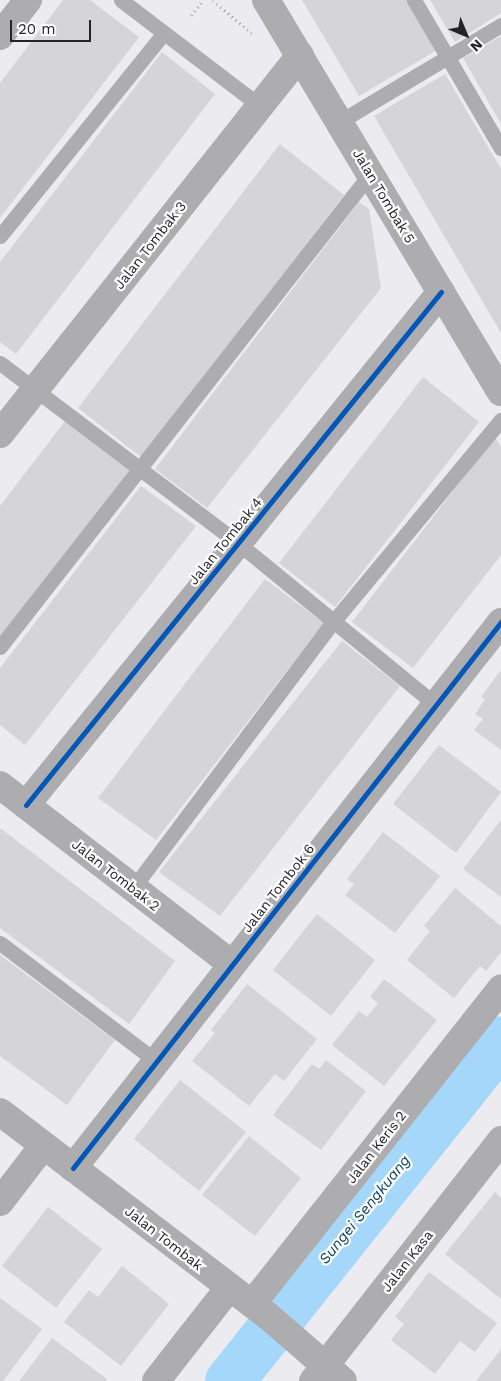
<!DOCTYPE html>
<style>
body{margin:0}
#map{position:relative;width:501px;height:1381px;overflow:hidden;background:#ebebf0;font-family:"Work Sans",sans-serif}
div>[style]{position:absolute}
.river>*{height:49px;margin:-24.5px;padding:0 24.5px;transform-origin:24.5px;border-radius:24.5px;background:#a5d7fa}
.building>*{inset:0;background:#d5d4d8}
.path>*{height:3px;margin-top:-1.5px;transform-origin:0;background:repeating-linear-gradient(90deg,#acacae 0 1px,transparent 0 5px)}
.service>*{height:15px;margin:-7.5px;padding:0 7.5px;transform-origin:7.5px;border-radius:7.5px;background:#adadaf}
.minor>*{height:28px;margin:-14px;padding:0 14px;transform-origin:14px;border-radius:14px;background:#adadaf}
.cycleway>*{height:5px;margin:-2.5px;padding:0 2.5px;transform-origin:2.5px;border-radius:2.5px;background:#0057b8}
span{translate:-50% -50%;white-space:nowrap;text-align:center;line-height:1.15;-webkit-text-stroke:4.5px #fff;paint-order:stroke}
.street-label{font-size:14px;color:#242427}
.water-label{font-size:15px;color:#074261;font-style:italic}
.north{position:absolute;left:441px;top:10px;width:50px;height:50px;-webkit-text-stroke:4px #fff;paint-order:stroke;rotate:135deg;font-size:14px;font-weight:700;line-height:20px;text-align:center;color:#242427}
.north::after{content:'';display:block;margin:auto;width:18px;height:22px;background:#242427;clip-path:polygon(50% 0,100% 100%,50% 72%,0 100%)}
.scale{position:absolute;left:10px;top:20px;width:81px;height:22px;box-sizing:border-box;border:2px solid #242427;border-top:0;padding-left:6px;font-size:15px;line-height:18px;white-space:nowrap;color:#242427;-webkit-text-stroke:4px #fff;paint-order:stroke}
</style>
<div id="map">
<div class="river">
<div style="left:229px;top:1381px;width:436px;rotate:-51.4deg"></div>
</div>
<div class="building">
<div style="clip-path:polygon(63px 0,90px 0,139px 37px,0 218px,0 83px)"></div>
<div style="clip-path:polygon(302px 0,407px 0,437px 50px,359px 96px)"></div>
<div style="clip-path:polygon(430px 0,501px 0,501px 13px,455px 42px)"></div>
<div style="clip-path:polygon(501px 36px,501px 124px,463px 58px)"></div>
<div style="clip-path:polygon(162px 52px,215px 94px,16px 354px,0 342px,0 262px)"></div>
<div style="clip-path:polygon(445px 74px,501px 169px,501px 333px,374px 116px)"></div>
<div style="clip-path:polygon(280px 144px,344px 195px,141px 457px,78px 408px)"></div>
<div style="clip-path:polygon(359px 202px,369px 209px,381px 288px,207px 508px,155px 469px)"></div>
<div style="clip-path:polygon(423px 377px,479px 422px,335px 607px,279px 563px)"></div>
<div style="clip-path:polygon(65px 421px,131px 470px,0 639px,0 506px)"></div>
<div style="clip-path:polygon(495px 437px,501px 447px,501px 555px,413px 668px,352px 622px)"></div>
<div style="clip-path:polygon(141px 486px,196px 526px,25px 745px,0 725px,0 668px)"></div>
<div style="clip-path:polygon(265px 579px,324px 623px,156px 840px,98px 798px)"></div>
<div style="clip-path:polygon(342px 641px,400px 686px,220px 916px,159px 872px)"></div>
<div style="clip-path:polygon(501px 670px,501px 750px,474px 730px,483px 719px,475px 714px,485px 699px,481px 697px)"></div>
<div style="clip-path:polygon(439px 745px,501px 792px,456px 853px,393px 804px)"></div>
<div style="clip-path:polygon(501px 820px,501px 897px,463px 869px)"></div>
<div style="clip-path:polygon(0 828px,175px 961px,129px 1024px,0 928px)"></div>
<div style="clip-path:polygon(383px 832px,440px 876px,395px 933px,345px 895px,354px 884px,347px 879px)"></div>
<div style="clip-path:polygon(455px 888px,501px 926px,501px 952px,486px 971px,480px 966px,454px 998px,407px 960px,430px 931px,424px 926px)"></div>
<div style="clip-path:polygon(317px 914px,375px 960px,331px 1016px,273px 970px)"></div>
<div style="clip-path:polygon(0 955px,115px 1040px,67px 1105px,0 1056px)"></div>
<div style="clip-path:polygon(384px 979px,437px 1020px,384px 1086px,332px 1045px,359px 1011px,367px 1017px,378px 1003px,370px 997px)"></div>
<div style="clip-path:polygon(247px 984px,317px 1039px,284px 1081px,275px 1074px,249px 1106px,192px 1061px,215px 1033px,211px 1030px)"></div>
<div style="clip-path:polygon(326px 1060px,366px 1091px,321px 1150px,273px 1115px,312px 1064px,319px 1069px)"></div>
<div style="clip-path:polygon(180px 1080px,246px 1132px,199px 1191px,134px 1139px)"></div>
<div style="clip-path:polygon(249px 1136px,301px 1178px,255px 1236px,202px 1195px)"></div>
<div style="clip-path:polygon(495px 1192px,501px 1198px,501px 1299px,445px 1254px)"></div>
<div style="clip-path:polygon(48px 1207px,102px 1249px,56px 1308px,2px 1266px)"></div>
<div style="clip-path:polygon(122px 1266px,169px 1304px,121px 1366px,64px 1322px,89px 1290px,98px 1297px)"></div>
<div style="clip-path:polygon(429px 1272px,497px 1323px,475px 1352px,460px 1341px,435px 1374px,391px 1340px,404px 1324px,395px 1317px)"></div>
<div style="clip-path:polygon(0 1298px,42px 1329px,3px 1381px,0 1381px)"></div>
<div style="clip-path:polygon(52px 1338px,107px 1379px,106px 1381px,19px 1381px)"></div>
<div style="clip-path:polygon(501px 1349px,501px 1381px,476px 1381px)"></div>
</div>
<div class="path">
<div style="left:213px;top:0;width:52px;rotate:41.1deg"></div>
<div style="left:191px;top:15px;width:19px;rotate:-51deg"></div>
</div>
<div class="service">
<div style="left:121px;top:0;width:175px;rotate:37.3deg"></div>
<div style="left:414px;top:0;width:172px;rotate:59.6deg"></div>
<div style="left:339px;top:122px;width:189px;rotate:-30.9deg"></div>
<div style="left:0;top:236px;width:261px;rotate:-51.1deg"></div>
<div style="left:0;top:363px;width:298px;rotate:37.1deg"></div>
<div style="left:238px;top:543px;width:256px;rotate:39.3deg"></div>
<div style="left:0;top:647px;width:601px;rotate:-51.97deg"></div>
<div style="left:133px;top:888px;width:333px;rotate:-53.1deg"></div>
<div style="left:333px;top:622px;width:263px;rotate:-50.3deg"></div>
<div style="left:0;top:943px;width:196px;rotate:37.1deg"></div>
</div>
<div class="minor">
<div style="left:266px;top:0;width:457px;rotate:59.1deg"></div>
<div style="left:0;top:36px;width:46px;rotate:-52.1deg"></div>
<div style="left:0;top:434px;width:483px;rotate:-51.6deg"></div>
<div style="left:0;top:785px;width:293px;rotate:37.7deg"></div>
<div style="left:26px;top:805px;width:660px;rotate:-51.03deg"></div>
<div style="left:0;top:1112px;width:337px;rotate:37.3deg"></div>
<div style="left:268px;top:1316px;width:99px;rotate:40.9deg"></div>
<div style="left:73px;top:1168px;width:694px;rotate:-51.91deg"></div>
<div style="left:0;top:1202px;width:71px;rotate:-52.5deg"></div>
<div style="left:252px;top:1304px;width:402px;rotate:-51.7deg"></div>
<div style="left:156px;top:1381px;width:118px;rotate:-51.9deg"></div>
<div style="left:313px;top:1381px;width:306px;rotate:-52deg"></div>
</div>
<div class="cycleway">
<div style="left:26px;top:805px;width:660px;rotate:-51.03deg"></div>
<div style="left:73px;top:1168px;width:694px;rotate:-51.91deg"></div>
</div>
<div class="street-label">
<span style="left:384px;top:196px;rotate:59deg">Jalan Tombak 5</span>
<span style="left:150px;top:245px;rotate:-52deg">Jalan Tombak 3</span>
<span style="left:225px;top:541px;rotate:-51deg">Jalan Tombak 4</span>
<span style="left:116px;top:875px;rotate:38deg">Jalan Tombak 2</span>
<span style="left:278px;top:888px;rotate:-52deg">Jalan Tombok 6</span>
<span style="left:376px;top:1147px;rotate:-52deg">Jalan Keris 2</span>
<span style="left:164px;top:1238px;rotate:38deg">Jalan Tombak</span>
<span style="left:407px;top:1261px;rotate:-52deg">Jalan Kasa</span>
</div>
<div class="water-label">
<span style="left:365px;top:1210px;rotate:-51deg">Sungei Sengkuang</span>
</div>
<div class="north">N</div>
<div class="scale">20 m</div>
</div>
